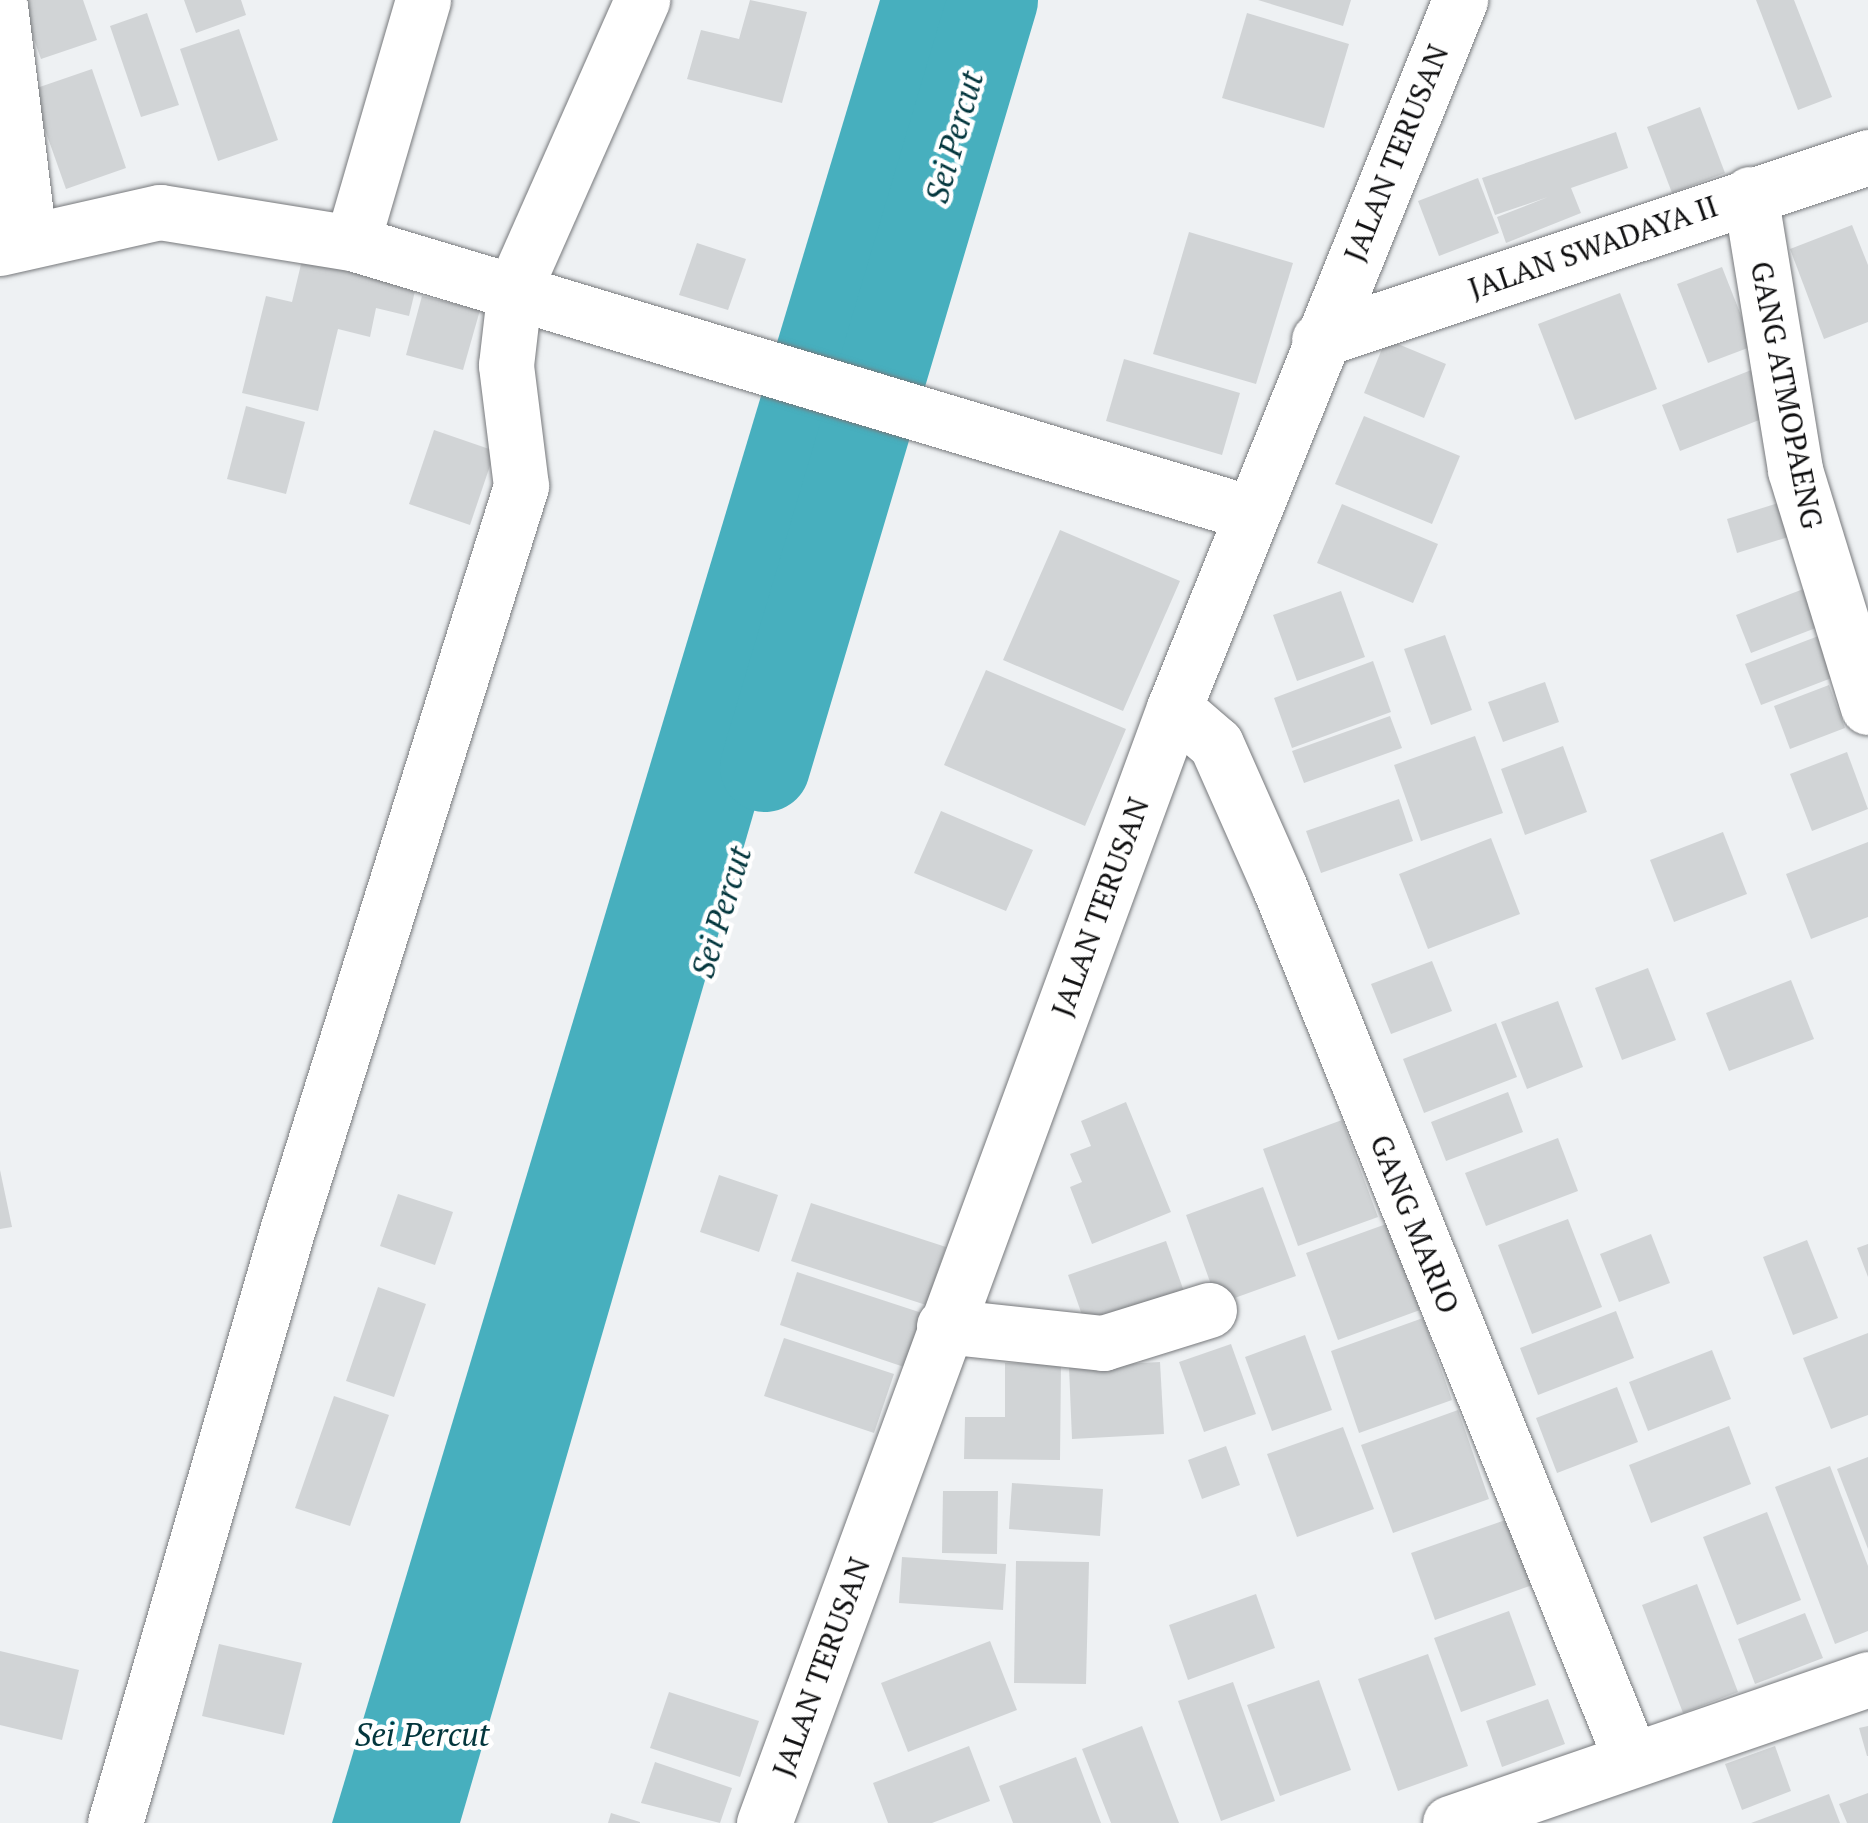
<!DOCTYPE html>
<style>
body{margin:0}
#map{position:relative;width:1868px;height:1823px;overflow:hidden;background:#eef1f3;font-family:"PT Serif",serif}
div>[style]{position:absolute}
.water>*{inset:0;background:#47afbe}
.river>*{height:90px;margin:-45px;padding:0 45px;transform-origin:45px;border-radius:45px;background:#47afbe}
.building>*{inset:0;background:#d1d4d6}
.roads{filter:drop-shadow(0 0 2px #77797c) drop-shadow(0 0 2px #77797c)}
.minor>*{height:55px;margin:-27.5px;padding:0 27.5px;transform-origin:27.5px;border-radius:27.5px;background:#fff}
.tertiary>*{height:55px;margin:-27.5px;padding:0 27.5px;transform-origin:27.5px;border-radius:27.5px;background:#fff}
span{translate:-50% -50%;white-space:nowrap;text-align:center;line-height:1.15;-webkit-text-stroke:9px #fff;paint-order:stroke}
.street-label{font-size:30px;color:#0e0e0f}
.water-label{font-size:32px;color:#03363d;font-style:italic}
</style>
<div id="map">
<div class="water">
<div style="clip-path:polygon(880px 0,990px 0,460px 1823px,332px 1823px)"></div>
</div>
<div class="river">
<div style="left:765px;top:767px;width:800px;rotate:-73.44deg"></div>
</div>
<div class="building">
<div style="clip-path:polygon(20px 0,83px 0,97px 40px,41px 59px)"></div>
<div style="clip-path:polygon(184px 0,241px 0,246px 15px,196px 33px)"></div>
<div style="clip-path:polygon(750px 0,807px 12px,782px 103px,687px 79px,701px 30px,739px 39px)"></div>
<div style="clip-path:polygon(1258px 0,1351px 0,1343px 26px)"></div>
<div style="clip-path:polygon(1756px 0,1794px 0,1832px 97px,1798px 110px)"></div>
<div style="clip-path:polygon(147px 13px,179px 105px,141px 117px,110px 26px)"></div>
<div style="clip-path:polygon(1247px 13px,1349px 44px,1324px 128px,1222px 98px)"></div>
<div style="clip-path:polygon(239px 29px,278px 140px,218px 161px,180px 49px)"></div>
<div style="clip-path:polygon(92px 69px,126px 168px,66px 189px,31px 90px)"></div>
<div style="clip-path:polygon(1700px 107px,1725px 173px,1672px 193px,1647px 127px)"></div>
<div style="clip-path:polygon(1616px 132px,1628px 168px,1571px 188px,1581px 213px,1506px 243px,1497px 217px,1548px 197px,1495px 215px,1482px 178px)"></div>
<div style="clip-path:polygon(1478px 178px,1499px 233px,1439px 256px,1418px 201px)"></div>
<div style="clip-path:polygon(1852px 225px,1868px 265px,1868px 322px,1824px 339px,1790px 249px)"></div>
<div style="clip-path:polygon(1189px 232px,1293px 263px,1256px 384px,1153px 354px)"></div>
<div style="clip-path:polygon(697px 243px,746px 259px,728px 310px,679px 295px)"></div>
<div style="clip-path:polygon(302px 260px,416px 287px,409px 316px,376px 308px,370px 337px,338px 329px,318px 411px,242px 393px,266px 296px,292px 302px)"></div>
<div style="clip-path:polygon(1722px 267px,1753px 346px,1708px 363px,1677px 284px)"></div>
<div style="clip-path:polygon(1620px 293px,1657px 389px,1575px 420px,1538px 324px)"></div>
<div style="clip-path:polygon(422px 296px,480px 310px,463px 370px,406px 355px)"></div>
<div style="clip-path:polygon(1386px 339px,1446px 364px,1424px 418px,1364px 393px)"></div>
<div style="clip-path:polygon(1124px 359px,1240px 393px,1222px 455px,1106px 421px)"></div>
<div style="clip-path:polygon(1754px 369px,1772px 415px,1680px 451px,1662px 405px)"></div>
<div style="clip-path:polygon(246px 406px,305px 422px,286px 494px,227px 479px)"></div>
<div style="clip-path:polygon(1364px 416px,1460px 456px,1432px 524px,1335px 484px)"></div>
<div style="clip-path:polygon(434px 430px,495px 451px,470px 525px,409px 504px)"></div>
<div style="clip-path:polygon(1788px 500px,1798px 534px,1737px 553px,1727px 519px)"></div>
<div style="clip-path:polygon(1342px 504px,1438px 544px,1413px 603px,1317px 563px)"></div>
<div style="clip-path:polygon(1060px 530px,1180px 581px,1123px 711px,1003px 660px)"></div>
<div style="clip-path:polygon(1806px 588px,1821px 626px,1751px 653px,1736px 615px)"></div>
<div style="clip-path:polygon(1341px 591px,1365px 657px,1297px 681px,1273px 615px)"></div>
<div style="clip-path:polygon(1834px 630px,1850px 671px,1761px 705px,1745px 664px)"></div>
<div style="clip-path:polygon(1445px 635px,1472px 710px,1431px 725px,1404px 649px)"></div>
<div style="clip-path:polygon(1373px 661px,1391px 712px,1292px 748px,1274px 698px)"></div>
<div style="clip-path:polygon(986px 670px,1126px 729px,1085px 826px,944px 765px)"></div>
<div style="clip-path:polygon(1545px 682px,1559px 722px,1503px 742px,1488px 702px)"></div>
<div style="clip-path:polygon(1829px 685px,1845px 728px,1790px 749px,1774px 706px)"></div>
<div style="clip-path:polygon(1390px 716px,1402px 748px,1304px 783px,1292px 751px)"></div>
<div style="clip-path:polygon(1475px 736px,1503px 813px,1421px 841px,1394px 765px)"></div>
<div style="clip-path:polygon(1563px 746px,1587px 812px,1525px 835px,1501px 769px)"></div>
<div style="clip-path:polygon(1847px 752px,1868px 809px,1812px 831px,1790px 774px)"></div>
<div style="clip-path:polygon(1399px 799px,1413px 841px,1321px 873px,1306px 831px)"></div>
<div style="clip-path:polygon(941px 811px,1033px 850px,1006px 911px,914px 873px)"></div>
<div style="clip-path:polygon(1723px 832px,1747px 894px,1674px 922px,1650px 860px)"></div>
<div style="clip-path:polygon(1491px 838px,1520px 914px,1428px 949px,1399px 874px)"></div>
<div style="clip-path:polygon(1868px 842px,1868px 917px,1811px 939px,1786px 874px)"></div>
<div style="clip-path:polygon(1432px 961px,1452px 1011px,1391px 1034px,1371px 984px)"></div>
<div style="clip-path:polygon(1648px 968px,1676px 1040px,1622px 1060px,1595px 988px)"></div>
<div style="clip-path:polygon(1791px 980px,1814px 1039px,1729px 1071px,1706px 1013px)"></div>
<div style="clip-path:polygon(1558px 1001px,1583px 1067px,1527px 1089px,1501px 1022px)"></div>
<div style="clip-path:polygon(1496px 1023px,1517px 1077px,1424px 1113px,1403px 1059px)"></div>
<div style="clip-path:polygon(1508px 1092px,1523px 1132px,1446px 1161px,1431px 1122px)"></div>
<div style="clip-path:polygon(1126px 1102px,1171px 1212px,1092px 1244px,1070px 1187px,1082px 1182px,1070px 1154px,1091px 1146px,1081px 1121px)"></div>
<div style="clip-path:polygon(1342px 1120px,1378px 1217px,1298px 1246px,1263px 1149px)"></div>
<div style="clip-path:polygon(1558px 1138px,1578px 1191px,1486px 1226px,1465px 1173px)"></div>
<div style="clip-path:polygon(0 1170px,12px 1227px,0 1229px)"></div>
<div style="clip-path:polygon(719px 1175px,778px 1195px,759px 1252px,700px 1232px)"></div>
<div style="clip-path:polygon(1263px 1187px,1296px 1276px,1218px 1304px,1186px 1215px)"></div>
<div style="clip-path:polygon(398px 1194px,453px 1212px,435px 1265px,380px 1246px)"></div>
<div style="clip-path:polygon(811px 1203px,946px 1247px,926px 1305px,791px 1261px)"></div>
<div style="clip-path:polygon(1568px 1219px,1602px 1307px,1532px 1334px,1498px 1245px)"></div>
<div style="clip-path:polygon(1389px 1223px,1420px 1310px,1338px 1340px,1306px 1253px)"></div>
<div style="clip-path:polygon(1651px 1234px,1670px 1283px,1619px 1302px,1600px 1254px)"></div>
<div style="clip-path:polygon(1807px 1240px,1838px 1318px,1793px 1335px,1763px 1257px)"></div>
<div style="clip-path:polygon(1166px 1241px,1186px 1297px,1088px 1332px,1068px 1275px)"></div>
<div style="clip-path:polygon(1868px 1244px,1868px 1277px,1857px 1248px)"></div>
<div style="clip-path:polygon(797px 1272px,922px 1313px,904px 1367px,780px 1325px)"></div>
<div style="clip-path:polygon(378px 1287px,426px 1304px,394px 1397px,346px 1381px)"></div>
<div style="clip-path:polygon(1616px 1311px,1634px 1358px,1538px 1395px,1520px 1348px)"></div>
<div style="clip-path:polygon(1423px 1318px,1452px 1400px,1359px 1433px,1331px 1351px)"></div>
<div style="clip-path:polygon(1868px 1333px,1868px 1415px,1831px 1429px,1803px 1358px)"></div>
<div style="clip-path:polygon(1305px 1335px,1332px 1410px,1272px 1431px,1245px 1357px)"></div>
<div style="clip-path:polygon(784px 1338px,894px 1374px,874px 1433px,764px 1396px)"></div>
<div style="clip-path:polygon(1231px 1344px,1256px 1414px,1204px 1432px,1179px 1362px)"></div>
<div style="clip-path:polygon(1712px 1350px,1731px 1399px,1648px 1431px,1629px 1382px)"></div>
<div style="clip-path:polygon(1160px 1362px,1164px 1434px,1072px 1439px,1069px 1367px)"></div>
<div style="clip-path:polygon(1005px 1363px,1061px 1364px,1060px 1460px,964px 1459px,965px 1417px,1005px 1417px)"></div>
<div style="clip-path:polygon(1617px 1387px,1638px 1442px,1557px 1473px,1536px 1418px)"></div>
<div style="clip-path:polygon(334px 1396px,389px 1415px,350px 1526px,295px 1508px)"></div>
<div style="clip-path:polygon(1458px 1410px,1489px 1499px,1393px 1533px,1361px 1445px)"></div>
<div style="clip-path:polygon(1729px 1426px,1751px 1484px,1651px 1523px,1629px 1465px)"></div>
<div style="clip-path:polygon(1343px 1427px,1374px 1509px,1297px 1537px,1267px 1454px)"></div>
<div style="clip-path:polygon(1226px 1446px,1240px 1485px,1202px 1499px,1188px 1460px)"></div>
<div style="clip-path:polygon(1868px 1457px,1868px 1549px,1837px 1469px)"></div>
<div style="clip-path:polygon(1830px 1466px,1868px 1566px,1868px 1631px,1835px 1644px,1775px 1487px)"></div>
<div style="clip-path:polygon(1012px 1483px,1103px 1489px,1100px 1536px,1009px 1529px)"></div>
<div style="clip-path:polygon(943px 1491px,998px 1491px,997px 1554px,942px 1553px)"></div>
<div style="clip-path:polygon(1767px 1512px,1801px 1600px,1737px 1625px,1703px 1537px)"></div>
<div style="clip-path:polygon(1514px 1517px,1538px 1583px,1435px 1620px,1411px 1553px)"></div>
<div style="clip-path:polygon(902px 1557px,1006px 1564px,1003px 1610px,899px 1603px)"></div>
<div style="clip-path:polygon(1016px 1561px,1089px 1562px,1086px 1684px,1014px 1683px)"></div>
<div style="clip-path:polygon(1697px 1584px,1738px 1692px,1683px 1713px,1642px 1605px)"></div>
<div style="clip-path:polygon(1256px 1594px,1275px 1648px,1188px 1680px,1169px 1625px)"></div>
<div style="clip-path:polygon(1509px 1611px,1536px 1685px,1461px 1712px,1434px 1638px)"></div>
<div style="clip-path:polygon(1805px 1613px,1823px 1658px,1755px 1684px,1738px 1639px)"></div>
<div style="clip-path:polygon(990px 1641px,1017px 1710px,908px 1752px,881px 1683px)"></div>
<div style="clip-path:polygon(219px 1644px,302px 1663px,284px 1735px,202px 1716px)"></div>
<div style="clip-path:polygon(0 1651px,79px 1670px,62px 1740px,0 1725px)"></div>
<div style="clip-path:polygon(1428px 1654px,1468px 1766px,1398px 1791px,1358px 1679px)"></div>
<div style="clip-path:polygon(1319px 1680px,1351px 1770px,1280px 1796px,1247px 1705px)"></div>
<div style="clip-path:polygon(1233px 1682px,1275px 1801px,1221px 1821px,1178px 1701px)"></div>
<div style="clip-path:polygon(669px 1692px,759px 1721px,740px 1777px,650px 1748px)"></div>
<div style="clip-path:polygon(1548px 1699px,1565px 1744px,1502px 1767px,1486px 1721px)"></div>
<div style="clip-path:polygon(1142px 1726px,1179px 1823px,1111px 1823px,1082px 1749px)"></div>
<div style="clip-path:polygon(1868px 1726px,1868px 1756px,1867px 1756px,1859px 1728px)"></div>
<div style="clip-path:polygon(969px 1746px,990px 1801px,932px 1823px,888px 1823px,873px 1783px)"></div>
<div style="clip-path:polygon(1775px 1746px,1791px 1791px,1742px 1810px,1725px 1764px)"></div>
<div style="clip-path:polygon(1076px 1757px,1101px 1823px,1013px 1823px,999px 1786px)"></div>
<div style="clip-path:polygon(655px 1762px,732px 1788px,720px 1823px,641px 1803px)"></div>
<div style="clip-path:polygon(1868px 1793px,1868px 1823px,1847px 1823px,1839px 1804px)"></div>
<div style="clip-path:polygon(1829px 1794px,1840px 1823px,1751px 1823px)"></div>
<div style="clip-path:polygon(611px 1813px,640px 1822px,640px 1823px,608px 1823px)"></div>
</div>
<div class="roads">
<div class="minor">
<div style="left:0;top:6px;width:235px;rotate:82.9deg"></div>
<div style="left:1750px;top:194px;width:280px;rotate:80.7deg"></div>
<div style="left:1795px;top:470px;width:248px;rotate:72.9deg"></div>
<div style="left:352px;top:243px;width:253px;rotate:-73.7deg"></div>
<div style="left:1319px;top:340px;width:579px;rotate:-18.43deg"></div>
<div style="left:1174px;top:708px;width:55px;rotate:40.6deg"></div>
<div style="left:1216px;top:744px;width:155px;rotate:66.1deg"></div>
<div style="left:1279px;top:886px;width:941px;rotate:68.04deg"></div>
<div style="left:944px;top:1326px;width:160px;rotate:6.1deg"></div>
<div style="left:1103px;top:1343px;width:111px;rotate:-17.3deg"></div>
<div style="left:115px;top:1823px;width:616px;rotate:-73.8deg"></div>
<div style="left:287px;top:1231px;width:781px;rotate:-72.56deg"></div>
<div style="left:521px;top:486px;width:122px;rotate:-97.1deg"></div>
<div style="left:506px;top:365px;width:79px;rotate:-83.4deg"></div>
<div style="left:515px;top:287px;width:314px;rotate:-66.1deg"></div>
<div style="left:764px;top:1823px;width:1188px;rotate:-69.81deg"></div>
<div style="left:1174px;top:708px;width:764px;rotate:-68deg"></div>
</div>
<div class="tertiary">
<div style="left:0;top:248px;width:164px;rotate:-12.7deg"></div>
<div style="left:160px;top:212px;width:194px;rotate:9.2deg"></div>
<div style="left:352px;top:243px;width:938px;rotate:16.73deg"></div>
<div style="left:1450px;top:1823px;width:442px;rotate:-19deg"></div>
</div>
</div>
<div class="street-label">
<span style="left:1396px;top:153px;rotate:-68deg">JALAN TERUSAN</span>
<span style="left:1593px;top:247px;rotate:-19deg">JALAN SWADAYA II</span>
<span style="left:1787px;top:395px;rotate:79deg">GANG ATMOPAENG</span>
<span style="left:1100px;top:907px;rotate:-70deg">JALAN TERUSAN</span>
<span style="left:1415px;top:1224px;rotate:68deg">GANG MARIO</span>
<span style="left:821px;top:1667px;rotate:-70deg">JALAN TERUSAN</span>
</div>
<div class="water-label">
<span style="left:954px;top:137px;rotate:-74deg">Sei Percut</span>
<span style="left:721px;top:912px;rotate:-73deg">Sei Percut</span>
<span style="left:422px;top:1734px">Sei Percut</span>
</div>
</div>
